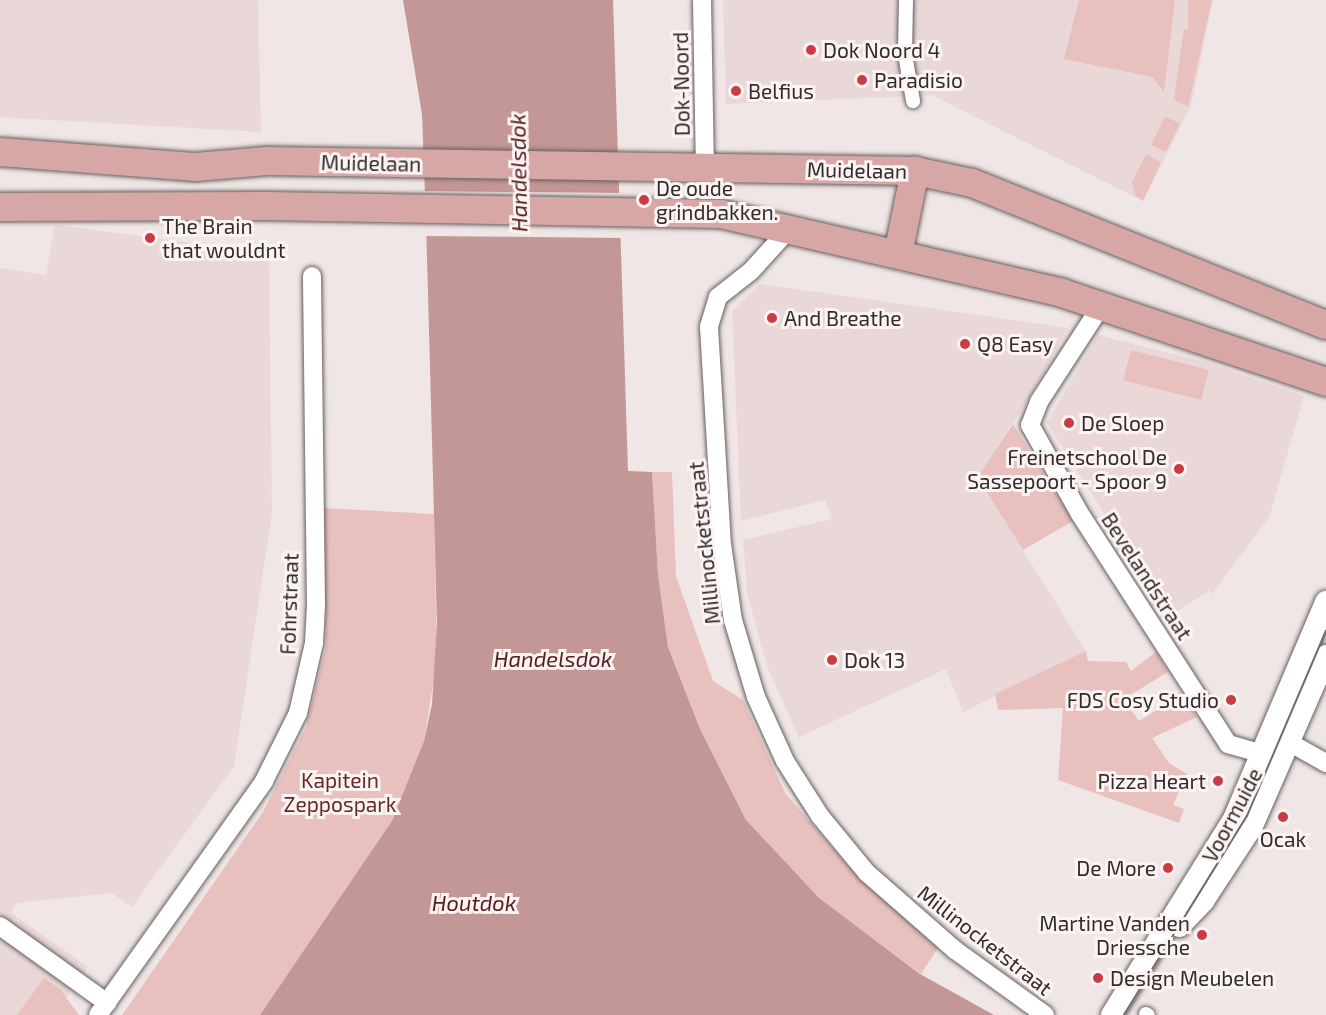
<!DOCTYPE html>
<style>
body{margin:0}
#map{position:relative;width:1326px;height:1015px;overflow:hidden;background:#efe6e5;font-family:"Exo 2",sans-serif}
div>[style]{position:absolute}
.built>*{inset:0;background:#e9d8d7}
.green>*{inset:0;background:#e8c1bf}
.water>*{inset:0;background:#c39795}
.pier>*{inset:0;background:#efe6e5}
.roads{filter:drop-shadow(0 0 2px #67605f) drop-shadow(0 0 2px #67605f)}
.pedestrian>*{height:14px;margin:-7px;padding:0 7px;transform-origin:7px;border-radius:7px;background:#fff}
.minor>*{height:18px;margin:-9px;padding:0 9px;transform-origin:9px;border-radius:9px;background:#fff}
.tertiary>*{height:22px;margin:-11px;padding:0 11px;transform-origin:11px;border-radius:11px;background:#fff}
.primary>*{height:28px;margin:-14px;padding:0 14px;transform-origin:14px;border-radius:14px;background:#d7a7a6}
.tram>*{height:1.5px;margin:-0.75px;padding:0 0.75px;transform-origin:0.75px;border-radius:0.75px;background:#716c6c}
.dots>*{width:16px;height:16px;translate:-50% -50%;box-sizing:border-box;border:3px solid #fcf3f2;border-radius:50%}
span{translate:-50% -50%;white-space:nowrap;text-align:center;line-height:1.15;-webkit-text-stroke:6px #fcf3f2;paint-order:stroke}
.poi-label{font-size:21px;color:#302d2d}
.left{translate:0 -50%;text-align:left}
.right{translate:-100% -50%;text-align:right}
.street-label{font-size:21px;color:#302d2d}
.park-label{font-size:21px;color:#632a2a}
.water-label{font-size:22px;color:#561e1f;font-style:italic}
</style>
<div id="map">
<div class="built">
<div style="clip-path:polygon(0 0,258px 0,261px 132px,0 117px)"></div>
<div style="clip-path:polygon(723px 0,1213px 0,1191px 106px,1143px 201px,932px 95px,726px 104px)"></div>
<div style="clip-path:polygon(55px 225px,269px 253px,272px 512px,234px 766px,132px 907px,112px 893px,16px 903px,11px 913px,88px 967px,54px 1015px,0 1015px,0 268px,46px 275px)"></div>
<div style="clip-path:polygon(760px 284px,1068px 328px,1028px 400px,977px 477px,1086px 651px,963px 712px,946px 669px,799px 737px,768px 669px,747px 593px,743px 540px,832px 519px,825px 500px,741px 521px,732px 311px)"></div>
<div style="clip-path:polygon(1098px 335px,1209px 363px,1304px 396px,1269px 518px,1212px 594px,1209px 591px,1169px 616px,1047px 423px)"></div>
</div>
<div class="green">
<div style="clip-path:polygon(1079px 0,1175px 0,1164px 92px,1152px 77px,1064px 59px)"></div>
<div style="clip-path:polygon(1188px 0,1212px 0,1188px 107px,1174px 100px,1184px 29px,1188px 30px)"></div>
<div style="clip-path:polygon(1165px 117px,1180px 123px,1166px 152px,1151px 145px)"></div>
<div style="clip-path:polygon(1146px 154px,1161px 162px,1143px 201px,1135px 195px,1132px 182px)"></div>
<div style="clip-path:polygon(1131px 350px,1209px 370px,1201px 400px,1123px 380px)"></div>
<div style="clip-path:polygon(1013px 424px,1073px 521px,1023px 550px,977px 477px)"></div>
<div style="clip-path:polygon(652px 472px,672px 472px,676px 576px,713px 681px,743px 700px,785px 793px,848px 866px,940px 945px,921px 974px,818px 898px,746px 820px,700px 729px,668px 647px,658px 575px)"></div>
<div style="clip-path:polygon(324px 508px,434px 514px,437px 659px,424px 741px,409px 782px,392px 821px,357px 876px,260px 1015px,122px 1015px,263px 812px,306px 727px,326px 647px)"></div>
<div style="clip-path:polygon(1086px 651px,1088px 661px,1126px 662px,1131px 671px,1156px 652px,1168px 672px,1124px 699px,1139px 721px,1182px 695px,1197px 717px,1152px 738px,1169px 763px,1187px 774px,1173px 805px,1184px 809px,1179px 823px,1058px 780px,1063px 708px,998px 710px,995px 694px)"></div>
<div style="clip-path:polygon(44px 978px,60px 989px,79px 1015px,17px 1015px)"></div>
</div>
<div class="water">
<div style="clip-path:polygon(403px 0,613px 0,628px 471px,652px 472px,658px 575px,668px 647px,700px 729px,746px 820px,819px 898px,920px 974px,994px 1015px,260px 1015px,392px 821px,424px 741px,432px 704px,437px 624px,426px 221px,422px 114px)"></div>
</div>
<div class="pier">
<div style="clip-path:polygon(422px 191px,622px 193px,624px 238px,424px 236px)"></div>
</div>
<div class="roads">
<div class="pedestrian">
<div style="left:906px;top:0;width:54px;rotate:91.1deg"></div>
<div style="left:905px;top:54px;width:48px;rotate:80.3deg"></div>
<div style="left:1146px;top:1014px;width:2px;rotate:27deg"></div>
</div>
<div class="minor">
<div style="left:702px;top:0;width:167px;rotate:89deg"></div>
<div style="left:790px;top:228px;width:58px;rotate:132.2deg"></div>
<div style="left:751px;top:271px;width:42px;rotate:141.8deg"></div>
<div style="left:718px;top:297px;width:31px;rotate:107deg"></div>
<div style="left:709px;top:327px;width:217px;rotate:86.6deg"></div>
<div style="left:722px;top:544px;width:77px;rotate:81.8deg"></div>
<div style="left:733px;top:620px;width:80px;rotate:73.4deg"></div>
<div style="left:756px;top:697px;width:70px;rotate:65.6deg"></div>
<div style="left:785px;top:761px;width:65px;rotate:57.5deg"></div>
<div style="left:820px;top:816px;width:74px;rotate:50.5deg"></div>
<div style="left:867px;top:873px;width:117px;rotate:41.2deg"></div>
<div style="left:955px;top:950px;width:111px;rotate:35.8deg"></div>
<div style="left:1101px;top:306px;width:114px;rotate:122.9deg"></div>
<div style="left:1039px;top:402px;width:25px;rotate:111deg"></div>
<div style="left:1030px;top:425px;width:102px;rotate:60.7deg"></div>
<div style="left:1080px;top:514px;width:274px;rotate:57.2deg"></div>
<div style="left:1228px;top:744px;width:36px;rotate:16deg"></div>
<div style="left:1278px;top:736px;width:55px;rotate:29.4deg"></div>
<div style="left:0;top:926px;width:132px;rotate:35.7deg"></div>
<div style="left:98px;top:1015px;width:287px;rotate:-54.6deg"></div>
<div style="left:264px;top:781px;width:76px;rotate:-63.4deg"></div>
<div style="left:298px;top:713px;width:72px;rotate:-77.1deg"></div>
<div style="left:314px;top:643px;width:37px;rotate:-87deg"></div>
<div style="left:316px;top:606px;width:330px;rotate:-90.7deg"></div>
</div>
<div class="tertiary">
<div style="left:1179px;top:926px;width:35px;rotate:-46deg"></div>
<div style="left:1203px;top:901px;width:87px;rotate:-56.7deg"></div>
<div style="left:1251px;top:828px;width:188px;rotate:-66.4deg"></div>
<div style="left:1112px;top:1015px;width:231px;rotate:-58.1deg"></div>
<div style="left:1234px;top:819px;width:236px;rotate:-67deg"></div>
</div>
<div class="primary">
<div style="left:0;top:152px;width:197px;rotate:4.4deg"></div>
<div style="left:196px;top:167px;width:71px;rotate:-4.8deg"></div>
<div style="left:267px;top:161px;width:648px;rotate:0.88deg"></div>
<div style="left:915px;top:171px;width:58px;rotate:11.9deg"></div>
<div style="left:972px;top:183px;width:381px;rotate:21.9deg"></div>
<div style="left:0;top:207px;width:267px;rotate:-0.2deg"></div>
<div style="left:267px;top:206px;width:454px;rotate:1deg"></div>
<div style="left:721px;top:214px;width:350px;rotate:13deg"></div>
<div style="left:1062px;top:293px;width:279px;rotate:18.6deg"></div>
<div style="left:898px;top:254px;width:85px;rotate:-78.4deg"></div>
</div>
</div>
<div class="tram">
<div style="left:1124px;top:1015px;width:234px;rotate:-58.3deg"></div>
<div style="left:1247px;top:816px;width:201px;rotate:-66.9deg"></div>
</div>
<div class="dots">
<div style="left:811px;top:50px;background:#cb3b44"></div>
<div style="left:862px;top:80px;background:#cb3b44"></div>
<div style="left:736px;top:91px;background:#cb3b44"></div>
<div style="left:644px;top:200px;background:#cb3b44"></div>
<div style="left:150px;top:238px;background:#cb3b44"></div>
<div style="left:772px;top:318px;background:#cb3b44"></div>
<div style="left:965px;top:344px;background:#cb3b44"></div>
<div style="left:1069px;top:423px;background:#cb3b44"></div>
<div style="left:1179px;top:469px;background:#cb3b44"></div>
<div style="left:832px;top:660px;background:#cb3b44"></div>
<div style="left:1231px;top:700px;background:#cb3b44"></div>
<div style="left:1218px;top:781px;background:#cb3b44"></div>
<div style="left:1283px;top:817px;background:#cb3b44"></div>
<div style="left:1168px;top:868px;background:#cb3b44"></div>
<div style="left:1202px;top:935px;background:#cb3b44"></div>
<div style="left:1098px;top:978px;background:#cb3b44"></div>
</div>
<div class="poi-label">
<span class="left" style="left:823px;top:50px">Dok Noord 4</span>
<span class="left" style="left:874px;top:80px">Paradisio</span>
<span class="left" style="left:748px;top:91px">Belfius</span>
<span class="left" style="left:656px;top:200px">De oude<br>grindbakken.</span>
<span class="left" style="left:162px;top:238px">The Brain<br>that wouldnt</span>
<span class="left" style="left:784px;top:318px">And Breathe</span>
<span class="left" style="left:977px;top:344px">Q8 Easy</span>
<span class="left" style="left:1081px;top:423px">De Sloep</span>
<span class="right" style="left:1167px;top:469px">Freinetschool De<br>Sassepoort - Spoor 9</span>
<span class="left" style="left:844px;top:660px">Dok 13</span>
<span class="right" style="left:1219px;top:700px">FDS Cosy Studio</span>
<span class="right" style="left:1206px;top:781px">Pizza Heart</span>
<span style="left:1283px;top:839px">Ocak</span>
<span class="right" style="left:1156px;top:868px">De More</span>
<span class="right" style="left:1190px;top:935px">Martine Vanden<br>Driessche</span>
<span class="left" style="left:1110px;top:978px">Design Meubelen</span>
</div>
<div class="street-label">
<span style="left:681px;top:84px;rotate:-91deg">Dok-Noord</span>
<span style="left:371px;top:163px;rotate:1deg">Muidelaan</span>
<span style="left:857px;top:170px;rotate:1deg">Muidelaan</span>
<span style="left:704px;top:543px;rotate:-96deg">Millinocketstraat</span>
<span style="left:1147px;top:576px;rotate:57deg">Bevelandstraat</span>
<span style="left:289px;top:604px;rotate:-88deg">Fohrstraat</span>
<span style="left:1232px;top:815px;rotate:-62deg">Voormuide</span>
<span style="left:985px;top:940px;rotate:38deg">Millinocketstraat</span>
</div>
<div class="park-label">
<span style="left:340px;top:792px">Kapitein<br>Zeppospark</span>
</div>
<div class="water-label">
<span style="left:518px;top:173px;rotate:-91deg">Handelsdok</span>
<span style="left:553px;top:659px">Handelsdok</span>
<span style="left:474px;top:903px">Houtdok</span>
</div>
</div>
